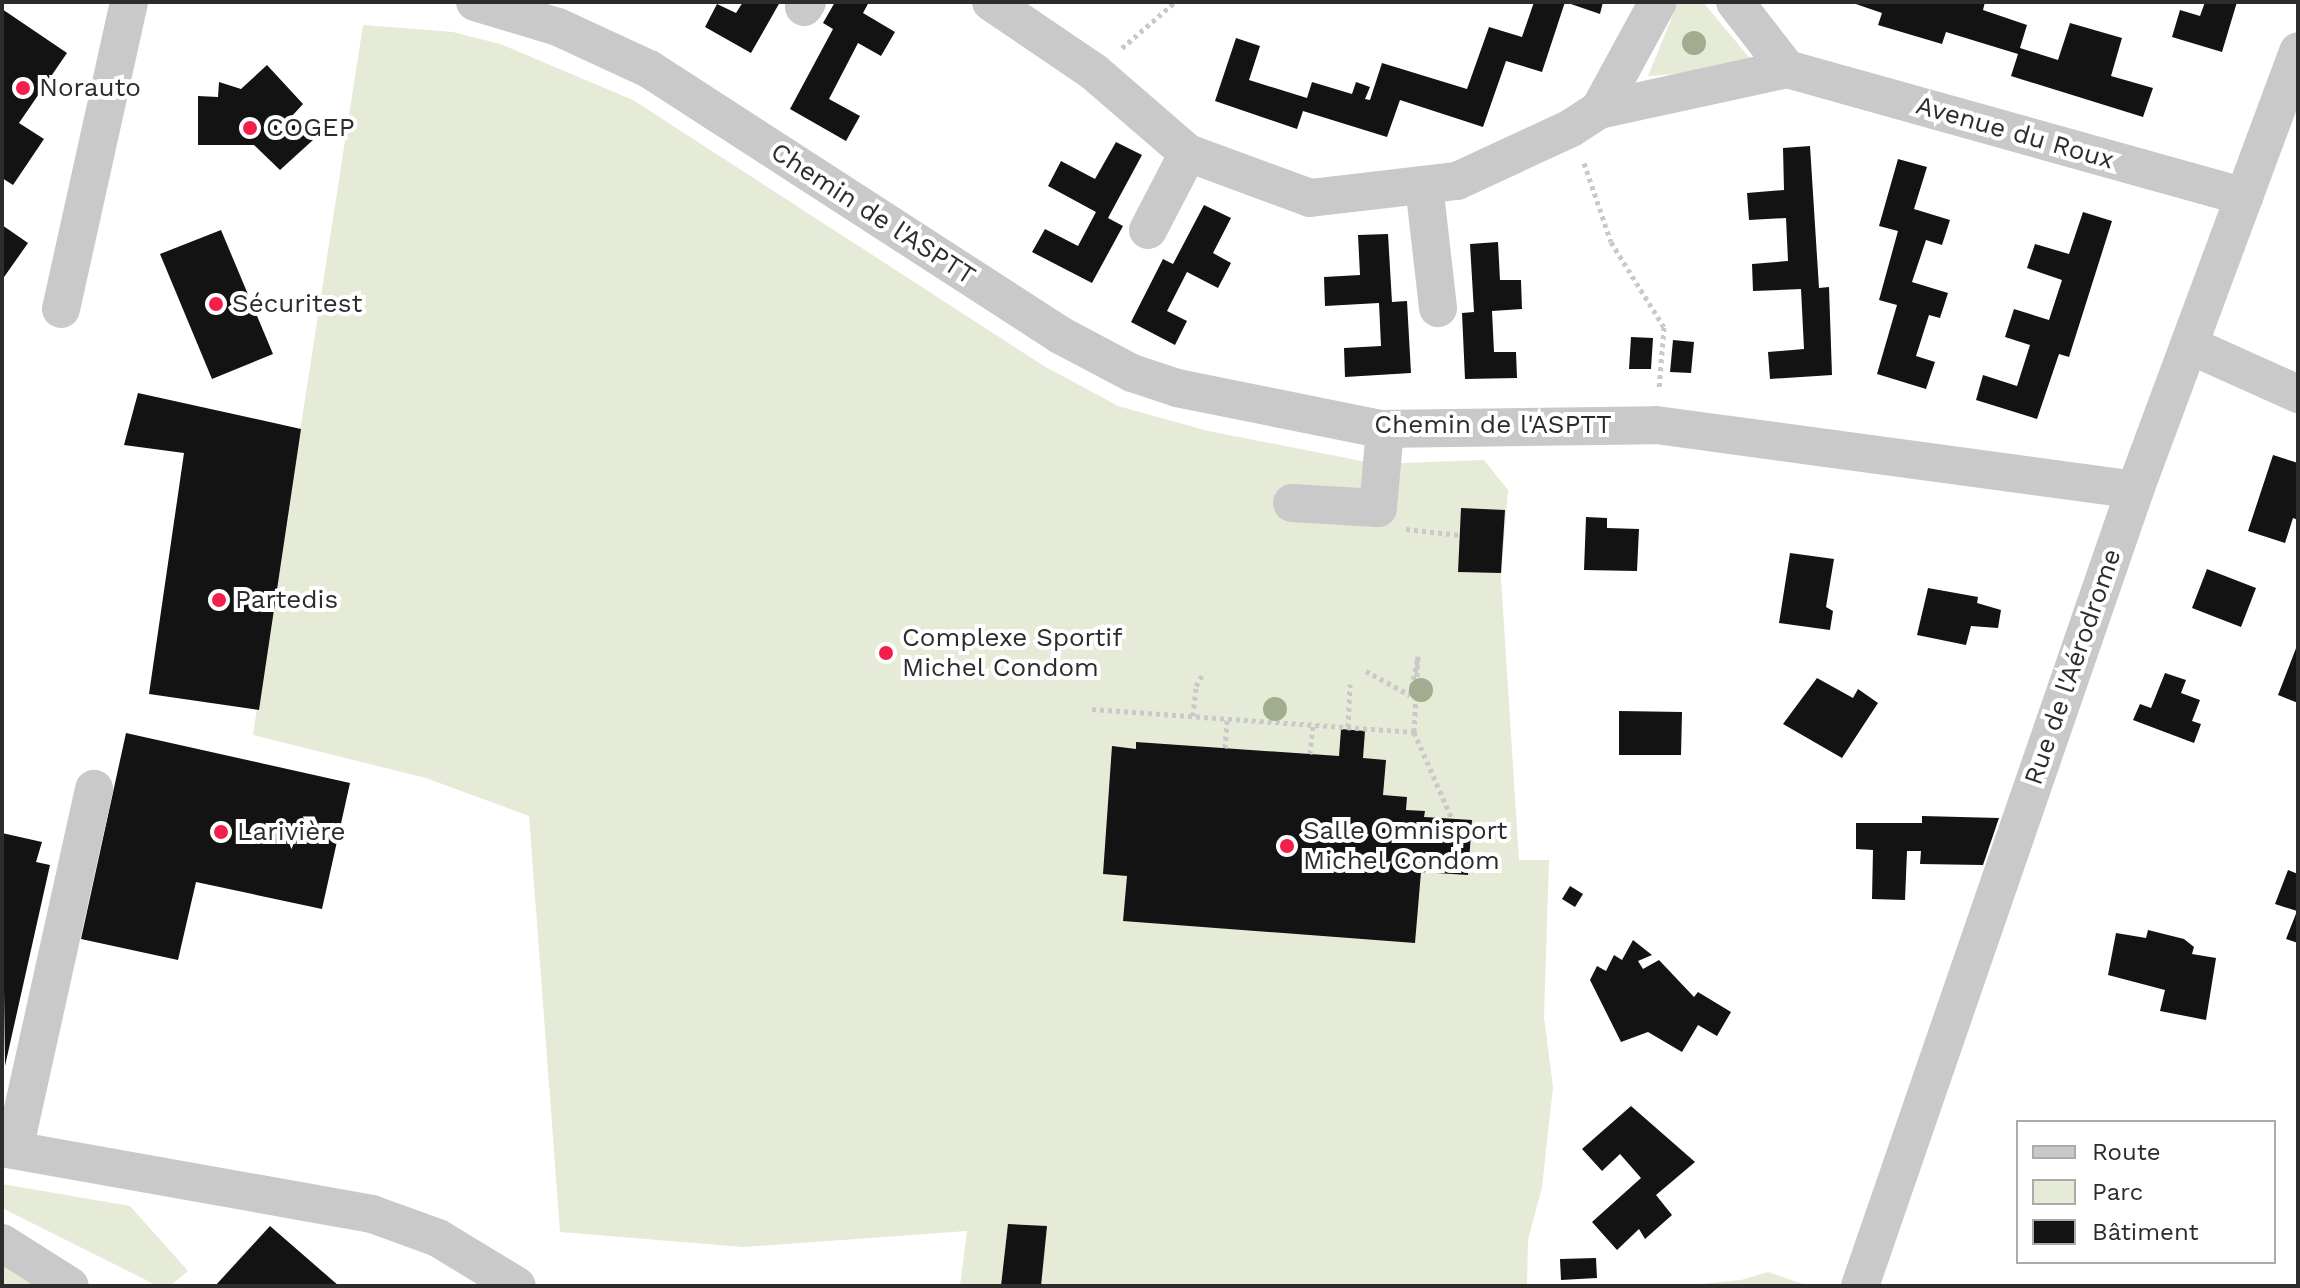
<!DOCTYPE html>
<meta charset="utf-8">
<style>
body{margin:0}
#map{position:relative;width:2300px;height:1288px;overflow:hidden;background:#fff;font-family:"Work Sans",sans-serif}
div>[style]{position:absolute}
.green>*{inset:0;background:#e5ebd7}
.building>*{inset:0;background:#131313}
.path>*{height:5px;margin-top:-2.5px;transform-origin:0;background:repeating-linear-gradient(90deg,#c9c9c9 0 4px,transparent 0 8px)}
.minor>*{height:38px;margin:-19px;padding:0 19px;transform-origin:19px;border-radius:19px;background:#c9c9c9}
.trees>*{width:24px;height:24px;margin:-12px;border-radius:50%;background:#a2ad90}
.dots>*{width:22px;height:22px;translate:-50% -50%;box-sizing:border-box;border:4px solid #fff;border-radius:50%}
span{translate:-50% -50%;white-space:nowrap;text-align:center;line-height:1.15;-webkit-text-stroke:8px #fff;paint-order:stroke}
.poi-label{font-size:26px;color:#2c2c2c}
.left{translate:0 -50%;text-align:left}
.street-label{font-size:26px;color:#2c2c2c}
.frame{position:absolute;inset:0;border:4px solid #2c2c2c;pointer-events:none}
.legend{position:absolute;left:2016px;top:1120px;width:260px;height:144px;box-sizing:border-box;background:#fff;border:2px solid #ababab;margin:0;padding:10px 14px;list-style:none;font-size:24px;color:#2c2c2c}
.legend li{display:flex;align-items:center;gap:16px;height:40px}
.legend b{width:40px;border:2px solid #ababab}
</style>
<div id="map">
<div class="green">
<div style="clip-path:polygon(1678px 2px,1703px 2px,1758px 68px,1648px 76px)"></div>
<div style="clip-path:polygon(363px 25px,453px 32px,500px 44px,633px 100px,1044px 366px,1118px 406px,1208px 431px,1377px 464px,1484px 460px,1508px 490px,1501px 578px,1519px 860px,1549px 860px,1544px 1017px,1553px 1087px,1542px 1187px,1528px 1240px,1527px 1286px,960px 1286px,967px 1231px,743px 1247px,560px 1232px,529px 816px,426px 778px,253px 735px)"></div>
<div style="clip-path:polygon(2px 1184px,130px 1206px,188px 1271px,170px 1286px,158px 1286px,2px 1208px)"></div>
<div style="clip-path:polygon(2px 1265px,35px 1286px,2px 1286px)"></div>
<div style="clip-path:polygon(1768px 1272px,1809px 1286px,1680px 1286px,1741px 1280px)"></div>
</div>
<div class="building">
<div style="clip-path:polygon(743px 2px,780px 2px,751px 53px,705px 27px,717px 4px,736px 13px)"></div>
<div style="clip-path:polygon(835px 2px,869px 2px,863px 13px,895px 32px,881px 56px,858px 43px,829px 99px,860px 116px,846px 141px,790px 109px,833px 29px,823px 23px)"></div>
<div style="clip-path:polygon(1534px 2px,1565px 2px,1542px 72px,1506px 61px,1483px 127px,1400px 100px,1387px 137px,1303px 111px,1297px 129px,1215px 101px,1236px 38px,1260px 46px,1249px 80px,1307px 98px,1312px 82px,1352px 94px,1356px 82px,1370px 87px,1365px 99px,1370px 100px,1382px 63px,1467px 89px,1489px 27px,1522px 37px)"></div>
<div style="clip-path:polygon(1565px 2px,1603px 2px,1600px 14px)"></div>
<div style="clip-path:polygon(1850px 2px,1985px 2px,1983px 10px,2027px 25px,2020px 48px,2058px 60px,2070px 23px,2122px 38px,2111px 76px,2153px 88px,2143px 117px,2011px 76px,2018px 54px,1946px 32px,1942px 44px,1878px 25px,1882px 13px)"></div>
<div style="clip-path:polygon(2205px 2px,2237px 2px,2222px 52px,2172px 37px,2180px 10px,2200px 16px)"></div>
<div style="clip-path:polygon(2px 9px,67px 53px,19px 123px,44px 139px,13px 185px,2px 178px)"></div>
<div style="clip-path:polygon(267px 65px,303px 104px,292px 116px,313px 140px,280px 170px,254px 145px,198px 145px,198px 96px,218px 97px,219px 82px,241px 89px)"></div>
<div style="clip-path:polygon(1116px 142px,1142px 155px,1108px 218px,1123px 226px,1092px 283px,1032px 252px,1045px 229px,1078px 246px,1096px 212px,1048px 186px,1061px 161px,1095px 179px)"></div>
<div style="clip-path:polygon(1810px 146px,1819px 288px,1829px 287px,1832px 375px,1770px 379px,1768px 352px,1804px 349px,1801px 289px,1753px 291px,1752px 264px,1788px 261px,1786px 218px,1749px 220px,1747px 193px,1784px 190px,1783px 148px)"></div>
<div style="clip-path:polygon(1898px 159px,1927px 167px,1914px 209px,1950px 220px,1942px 245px,1926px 240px,1912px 282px,1948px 293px,1940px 318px,1929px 315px,1916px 356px,1935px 362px,1926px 389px,1877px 374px,1897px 305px,1879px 300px,1898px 231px,1879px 226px)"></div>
<div style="clip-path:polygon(1204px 205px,1231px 218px,1213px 253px,1231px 263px,1218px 288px,1187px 272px,1167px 311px,1187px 321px,1175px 345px,1131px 322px,1163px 259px,1173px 264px)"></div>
<div style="clip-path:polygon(2083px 212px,2112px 221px,2069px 357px,2059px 354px,2037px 419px,1976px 400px,1983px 375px,2017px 386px,2030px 345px,2005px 337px,2014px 309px,2049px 320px,2062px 280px,2027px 268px,2035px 244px,2069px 254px)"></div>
<div style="clip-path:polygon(2px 225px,28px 243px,2px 280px)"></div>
<div style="clip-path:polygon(221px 230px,273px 354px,212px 379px,160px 254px)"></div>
<div style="clip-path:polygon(1388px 234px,1392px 302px,1407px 301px,1411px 373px,1345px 377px,1344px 348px,1381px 346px,1379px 303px,1325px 306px,1324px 277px,1360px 275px,1358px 235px)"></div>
<div style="clip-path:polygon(1498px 242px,1500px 280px,1521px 280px,1522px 309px,1492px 311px,1494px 352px,1516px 352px,1517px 378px,1465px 379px,1462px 313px,1474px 312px,1470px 244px)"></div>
<div style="clip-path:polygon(1631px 337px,1653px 338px,1651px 369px,1629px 369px)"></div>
<div style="clip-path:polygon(1673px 340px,1694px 342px,1691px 373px,1670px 372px)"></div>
<div style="clip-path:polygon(138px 393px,301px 429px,259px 710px,149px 694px,184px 453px,124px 445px)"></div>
<div style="clip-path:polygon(2273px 455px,2298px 463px,2298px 520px,2293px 518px,2285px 543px,2248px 531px)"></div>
<div style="clip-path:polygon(1461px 508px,1505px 510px,1501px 573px,1458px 572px)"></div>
<div style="clip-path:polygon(1586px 517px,1607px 518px,1607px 528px,1639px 529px,1637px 571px,1584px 570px)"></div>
<div style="clip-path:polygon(1790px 553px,1834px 559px,1826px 607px,1833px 611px,1830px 630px,1779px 623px)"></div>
<div style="clip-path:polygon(2207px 569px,2256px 588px,2241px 627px,2192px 608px)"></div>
<div style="clip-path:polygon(1928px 588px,1978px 597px,1977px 603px,2001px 610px,1998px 628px,1971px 626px,1966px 645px,1917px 635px)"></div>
<div style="clip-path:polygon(2298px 643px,2298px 703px,2278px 695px)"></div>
<div style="clip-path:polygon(2165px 673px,2186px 680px,2181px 693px,2200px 700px,2192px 721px,2201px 724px,2194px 743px,2133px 720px,2140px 704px,2151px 708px)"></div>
<div style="clip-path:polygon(1817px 678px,1853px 698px,1858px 689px,1878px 703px,1842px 758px,1783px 724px)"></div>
<div style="clip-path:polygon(1619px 711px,1682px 712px,1681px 755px,1619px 755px)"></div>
<div style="clip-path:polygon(1341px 729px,1365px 731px,1363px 758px,1386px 760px,1383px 795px,1407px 797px,1406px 810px,1425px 811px,1424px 817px,1472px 820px,1468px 875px,1421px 872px,1415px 943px,1123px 921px,1127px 876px,1103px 874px,1112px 746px,1136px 749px,1136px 742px,1339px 756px)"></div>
<div style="clip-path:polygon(126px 733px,350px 783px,322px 909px,196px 882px,178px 960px,81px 939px)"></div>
<div style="clip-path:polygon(1922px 816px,1999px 818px,1983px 865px,1920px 864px,1921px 851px,1907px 851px,1905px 900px,1872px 899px,1873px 850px,1856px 849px,1856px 823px,1922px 823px)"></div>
<div style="clip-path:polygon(2px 833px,42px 842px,36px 862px,50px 865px,5px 1066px)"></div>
<div style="clip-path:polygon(2288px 870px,2298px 874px,2298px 943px,2286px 939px,2297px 911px,2275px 904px)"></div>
<div style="clip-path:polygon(1570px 886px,1583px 894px,1575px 907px,1562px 899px)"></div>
<div style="clip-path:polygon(2148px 930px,2184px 939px,2194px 947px,2192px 954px,2216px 958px,2206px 1020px,2160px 1011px,2165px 990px,2108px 975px,2116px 933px,2146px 938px)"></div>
<div style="clip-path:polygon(1633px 940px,1652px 955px,1638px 961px,1643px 969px,1659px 960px,1694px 997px,1698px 992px,1731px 1012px,1717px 1036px,1698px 1025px,1682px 1052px,1648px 1032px,1621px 1042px,1590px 980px,1597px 966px,1606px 971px,1614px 955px,1622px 960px)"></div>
<div style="clip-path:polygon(1631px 1106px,1695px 1162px,1656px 1195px,1672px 1215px,1645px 1239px,1639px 1229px,1617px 1250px,1592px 1222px,1641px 1178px,1620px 1154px,1602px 1171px,1582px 1149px)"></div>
<div style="clip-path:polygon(1008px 1224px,1047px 1226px,1041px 1286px,1001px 1286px)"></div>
<div style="clip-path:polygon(270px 1226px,339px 1286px,215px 1286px)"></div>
<div style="clip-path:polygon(1596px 1258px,1597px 1278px,1561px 1280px,1560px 1259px)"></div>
</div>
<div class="path">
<div style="left:1122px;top:48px;width:70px;rotate:-41deg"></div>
<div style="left:1584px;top:163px;width:83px;rotate:71.1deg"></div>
<div style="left:1611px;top:242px;width:100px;rotate:58.1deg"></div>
<div style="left:1664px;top:327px;width:62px;rotate:94.6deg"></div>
<div style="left:1406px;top:529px;width:54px;rotate:6.3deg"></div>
<div style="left:1366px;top:671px;width:50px;rotate:28.6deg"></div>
<div style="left:1410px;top:695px;width:40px;rotate:-78deg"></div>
<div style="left:1418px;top:656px;width:76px;rotate:93deg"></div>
<div style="left:1092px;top:709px;width:323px;rotate:4.1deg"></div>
<div style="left:1414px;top:732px;width:95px;rotate:66.4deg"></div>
<div style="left:1193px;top:716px;width:30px;rotate:-84deg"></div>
<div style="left:1196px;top:686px;width:16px;rotate:-60deg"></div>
<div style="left:1348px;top:727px;width:43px;rotate:-87.3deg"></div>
<div style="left:1225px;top:748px;width:30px;rotate:-86deg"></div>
<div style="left:1310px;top:754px;width:29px;rotate:-84deg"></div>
</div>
<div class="minor">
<div style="left:475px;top:2px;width:87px;rotate:16.8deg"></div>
<div style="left:558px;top:27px;width:100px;rotate:24.8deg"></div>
<div style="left:649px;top:69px;width:492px;rotate:32.9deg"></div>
<div style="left:1062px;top:336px;width:79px;rotate:27.9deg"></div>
<div style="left:1132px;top:373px;width:47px;rotate:18.4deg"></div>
<div style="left:1177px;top:388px;width:207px;rotate:11.4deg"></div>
<div style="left:1380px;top:429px;width:276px;rotate:-0.8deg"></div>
<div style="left:1656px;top:425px;width:483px;rotate:7.7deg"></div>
<div style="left:991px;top:2px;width:125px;rotate:34.2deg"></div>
<div style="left:1094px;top:72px;width:124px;rotate:40.8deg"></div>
<div style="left:1188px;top:153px;width:130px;rotate:20.2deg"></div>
<div style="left:1310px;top:198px;width:148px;rotate:-6.6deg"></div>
<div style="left:1457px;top:181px;width:126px;rotate:-24.9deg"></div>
<div style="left:1571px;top:128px;width:33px;rotate:-33deg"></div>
<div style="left:1599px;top:110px;width:123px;rotate:-61.4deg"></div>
<div style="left:1735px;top:2px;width:85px;rotate:52.2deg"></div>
<div style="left:804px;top:7px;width:6px;rotate:-59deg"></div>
<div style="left:1599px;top:110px;width:192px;rotate:-12.3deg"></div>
<div style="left:1787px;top:69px;width:475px;rotate:15.6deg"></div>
<div style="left:1424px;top:185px;width:124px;rotate:83.5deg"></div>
<div style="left:1148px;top:230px;width:87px;rotate:-62.5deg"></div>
<div style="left:61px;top:309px;width:314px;rotate:-77.5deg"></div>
<div style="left:2189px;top:345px;width:120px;rotate:24.2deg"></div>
<div style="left:1292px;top:503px;width:86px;rotate:3.3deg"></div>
<div style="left:1378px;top:508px;width:79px;rotate:-84.9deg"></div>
<div style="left:2px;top:1148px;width:376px;rotate:10.1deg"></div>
<div style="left:372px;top:1214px;width:70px;rotate:20deg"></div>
<div style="left:438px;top:1238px;width:92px;rotate:31.3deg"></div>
<div style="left:14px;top:1150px;width:370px;rotate:-77.5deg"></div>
<div style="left:2px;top:1243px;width:80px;rotate:32.3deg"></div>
<div style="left:1860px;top:1286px;width:842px;rotate:-70.94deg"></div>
<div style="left:2135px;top:490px;width:468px;rotate:-69.6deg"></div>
</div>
<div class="trees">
<div style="left:1694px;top:43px"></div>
<div style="left:1421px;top:690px"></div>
<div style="left:1275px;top:709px"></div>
</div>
<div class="dots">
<div style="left:23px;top:88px;background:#f21f4a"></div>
<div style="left:250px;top:128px;background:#f21f4a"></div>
<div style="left:216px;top:304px;background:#f21f4a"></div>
<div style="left:219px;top:600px;background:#f21f4a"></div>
<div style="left:886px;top:653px;background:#f21f4a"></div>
<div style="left:221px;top:832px;background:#f21f4a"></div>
<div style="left:1287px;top:846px;background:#f21f4a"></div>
</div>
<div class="poi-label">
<span class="left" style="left:39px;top:88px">Norauto</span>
<span class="left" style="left:266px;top:128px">COGEP</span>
<span class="left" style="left:232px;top:304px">Sécuritest</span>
<span class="left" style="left:235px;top:600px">Partedis</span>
<span class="left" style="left:902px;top:653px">Complexe Sportif<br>Michel Condom</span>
<span class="left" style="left:1303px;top:846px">Salle Omnisport<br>Michel Condom</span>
<span class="left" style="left:237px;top:832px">Larivière</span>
</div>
<div class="street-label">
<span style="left:2015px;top:133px;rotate:16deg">Avenue du Roux</span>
<span style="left:873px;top:214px;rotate:33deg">Chemin de l'ASPTT</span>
<span style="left:1493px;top:425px">Chemin de l'ASPTT</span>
<span style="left:2073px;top:667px;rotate:-71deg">Rue de l'Aérodrome</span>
</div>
<div class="frame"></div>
<ul class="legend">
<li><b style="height:10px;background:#c9c9c9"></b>Route</li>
<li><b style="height:22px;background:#e5ebd7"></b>Parc</li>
<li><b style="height:22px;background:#131313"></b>Bâtiment</li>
</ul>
</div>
